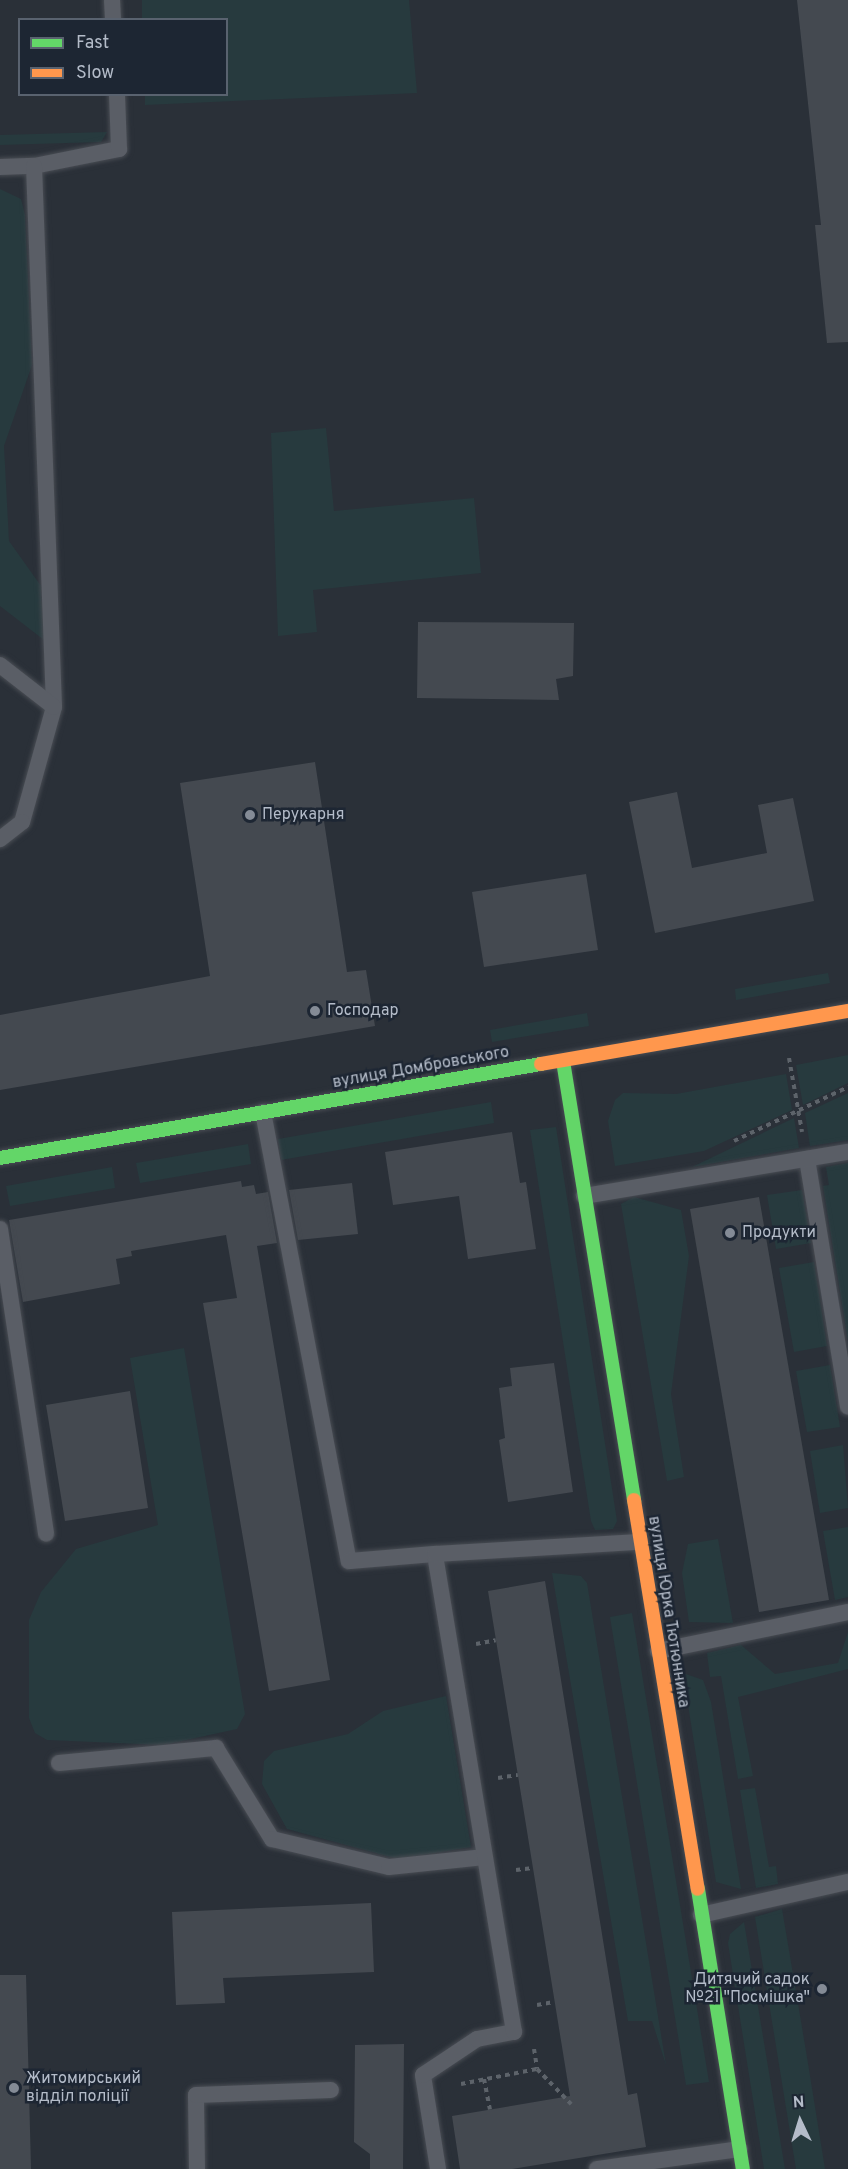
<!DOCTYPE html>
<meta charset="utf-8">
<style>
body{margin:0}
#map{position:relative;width:848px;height:2169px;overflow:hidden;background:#2a3038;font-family:Overpass,sans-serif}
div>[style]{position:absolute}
.green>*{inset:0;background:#273a3e}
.building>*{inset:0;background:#444950}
.path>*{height:4px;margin-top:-2px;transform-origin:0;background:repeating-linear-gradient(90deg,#5d636a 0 4.5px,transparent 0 9px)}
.roads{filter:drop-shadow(0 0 2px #484c53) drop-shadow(0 0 2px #484c53)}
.lane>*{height:16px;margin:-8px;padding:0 8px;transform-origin:8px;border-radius:8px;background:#5a5e66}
.fast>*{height:14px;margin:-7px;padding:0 7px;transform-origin:7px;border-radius:7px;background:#63d668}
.slow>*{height:14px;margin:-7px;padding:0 7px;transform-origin:7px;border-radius:7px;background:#ff974d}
.dots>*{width:16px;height:16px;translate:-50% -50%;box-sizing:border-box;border:3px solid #1d2633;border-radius:50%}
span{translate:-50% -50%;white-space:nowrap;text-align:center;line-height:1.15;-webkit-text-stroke:5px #1d2633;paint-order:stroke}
.poi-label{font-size:16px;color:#b4bcc9}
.left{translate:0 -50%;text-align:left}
.right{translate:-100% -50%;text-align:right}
.street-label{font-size:16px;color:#b4bcc9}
.legend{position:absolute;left:18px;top:18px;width:210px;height:78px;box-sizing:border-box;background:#1d2633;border:2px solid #59626f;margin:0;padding:8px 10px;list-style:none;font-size:18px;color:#b4bcc9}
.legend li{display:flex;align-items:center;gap:12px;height:30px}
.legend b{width:30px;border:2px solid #59626f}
.north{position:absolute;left:770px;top:2091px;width:60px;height:60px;-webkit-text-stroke:4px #1d2633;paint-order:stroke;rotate:356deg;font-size:16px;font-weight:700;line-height:24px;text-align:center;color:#b4bcc9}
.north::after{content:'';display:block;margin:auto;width:21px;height:27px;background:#b4bcc9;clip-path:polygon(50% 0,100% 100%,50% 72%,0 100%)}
</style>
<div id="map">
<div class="green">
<div style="clip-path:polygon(142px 0,409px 0,417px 93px,145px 105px,145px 95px,226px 94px,226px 20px,142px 19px)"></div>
<div style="clip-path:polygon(107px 132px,101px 142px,0 145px,0 135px)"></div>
<div style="clip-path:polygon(0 189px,21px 199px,25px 215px,32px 365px,4px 446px,9px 541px,41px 586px,44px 640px,0 606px)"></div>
<div style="clip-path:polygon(326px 428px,334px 511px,474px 498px,481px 573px,313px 590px,317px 632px,278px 636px,271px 433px)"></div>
<div style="clip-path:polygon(828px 973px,830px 983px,736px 1000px,735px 989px)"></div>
<div style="clip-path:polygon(587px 1013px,589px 1026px,492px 1042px,490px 1030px)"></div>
<div style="clip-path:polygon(848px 1055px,848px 1083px,803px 1105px,796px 1065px)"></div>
<div style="clip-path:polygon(786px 1074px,792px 1110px,704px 1151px,615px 1166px,608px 1121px,615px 1100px,623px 1093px,676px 1094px)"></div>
<div style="clip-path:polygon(848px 1093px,848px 1140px,810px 1146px,805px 1113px)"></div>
<div style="clip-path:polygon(491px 1102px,494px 1123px,281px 1160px,278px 1139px)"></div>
<div style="clip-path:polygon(794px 1118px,799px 1148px,692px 1167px)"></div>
<div style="clip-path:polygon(556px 1127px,617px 1521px,613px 1529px,595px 1530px,591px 1521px,530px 1130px)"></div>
<div style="clip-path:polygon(248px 1144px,251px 1164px,140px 1183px,136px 1163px)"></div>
<div style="clip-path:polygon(848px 1163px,848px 1341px,823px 1186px,829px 1185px,826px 1167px)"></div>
<div style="clip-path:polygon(112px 1167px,115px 1188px,10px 1206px,6px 1186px)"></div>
<div style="clip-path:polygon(802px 1190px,811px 1243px,776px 1249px,767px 1195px)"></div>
<div style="clip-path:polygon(634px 1197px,681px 1210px,689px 1256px,671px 1394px,684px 1477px,667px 1481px,621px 1204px)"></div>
<div style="clip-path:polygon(814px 1262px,827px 1346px,794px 1352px,779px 1268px)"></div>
<div style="clip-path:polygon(184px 1348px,245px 1714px,237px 1729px,163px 1745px,47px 1740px,35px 1733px,29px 1718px,29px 1620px,41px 1592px,76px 1549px,158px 1525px,130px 1358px)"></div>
<div style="clip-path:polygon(830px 1365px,840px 1427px,807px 1432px,796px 1371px)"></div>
<div style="clip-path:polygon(843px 1445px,848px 1508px,820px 1513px,810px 1451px)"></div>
<div style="clip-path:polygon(848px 1527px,848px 1597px,835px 1600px,823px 1531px)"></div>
<div style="clip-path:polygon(718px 1539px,733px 1623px,689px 1622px,682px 1573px,688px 1544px)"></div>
<div style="clip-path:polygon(552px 1573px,581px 1576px,587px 1583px,666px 2065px,652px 2021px,628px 2021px)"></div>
<div style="clip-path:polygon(632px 1613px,709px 2082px,686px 2085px,610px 1617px)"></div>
<div style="clip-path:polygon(848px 1632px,848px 1669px,738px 1697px,753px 1776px,738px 1779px,721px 1676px,710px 1677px,707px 1653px,741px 1645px,775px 1674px,838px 1663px)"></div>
<div style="clip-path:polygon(683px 1673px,703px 1680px,711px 1702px,741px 1889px,716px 1882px)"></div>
<div style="clip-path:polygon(446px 1696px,471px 1847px,398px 1859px,287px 1829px,262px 1784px,264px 1761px,274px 1751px,348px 1734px,383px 1711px)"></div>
<div style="clip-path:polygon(755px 1788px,769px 1867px,776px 1866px,778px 1884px,756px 1888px,740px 1790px)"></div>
<div style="clip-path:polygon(782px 1909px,806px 2051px,825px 2169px,796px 2169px,755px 1917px)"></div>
<div style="clip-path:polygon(744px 1922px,785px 2169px,764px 2169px,728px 1943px,730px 1934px)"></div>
</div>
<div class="building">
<div style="clip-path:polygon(797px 0,848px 0,848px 342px,827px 343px,815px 225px,821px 225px)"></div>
<div style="clip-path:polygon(418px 622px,574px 623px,573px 676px,556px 679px,559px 700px,417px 698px)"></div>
<div style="clip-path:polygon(315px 762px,347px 972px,366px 970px,375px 1026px,0 1090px,0 1015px,210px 976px,180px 783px)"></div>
<div style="clip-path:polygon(677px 792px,692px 868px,767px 853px,758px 805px,793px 798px,814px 901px,655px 933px,629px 802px)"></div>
<div style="clip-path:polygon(586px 874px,598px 950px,484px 967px,472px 892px)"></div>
<div style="clip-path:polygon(512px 1132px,520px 1183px,526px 1182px,536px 1249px,468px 1259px,459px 1196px,393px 1205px,385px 1152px)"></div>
<div style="clip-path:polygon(241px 1181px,242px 1187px,254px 1185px,256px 1194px,268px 1192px,277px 1243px,257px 1246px,330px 1680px,269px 1691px,203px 1303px,237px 1298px,226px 1235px,131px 1251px,132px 1256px,116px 1259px,120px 1284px,23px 1302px,9px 1220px)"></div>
<div style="clip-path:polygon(352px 1183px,358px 1234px,298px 1240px,289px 1190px)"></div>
<div style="clip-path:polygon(759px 1197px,829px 1600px,759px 1612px,690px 1209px)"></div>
<div style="clip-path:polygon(554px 1363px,573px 1492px,508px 1502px,499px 1440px,505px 1438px,499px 1388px,512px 1386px,510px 1368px)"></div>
<div style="clip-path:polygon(130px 1391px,148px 1508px,65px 1521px,46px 1405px)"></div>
<div style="clip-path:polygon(545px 1581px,628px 2095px,637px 2093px,646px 2147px,512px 2169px,460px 2169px,452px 2116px,570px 2096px,488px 1591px)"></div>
<div style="clip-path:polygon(371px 1903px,374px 1972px,223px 1978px,225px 2003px,176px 2005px,172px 1912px)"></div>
<div style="clip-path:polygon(0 1975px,26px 1975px,31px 2169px,0 2169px)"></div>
<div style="clip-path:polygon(404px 2044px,403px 2169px,370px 2169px,370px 2154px,354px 2142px,355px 2045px)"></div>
</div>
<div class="path">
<div style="left:789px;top:1058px;width:75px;rotate:80deg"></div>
<div style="left:734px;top:1141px;width:126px;rotate:-25.3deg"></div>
<div style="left:476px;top:1644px;width:20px;rotate:-11deg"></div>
<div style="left:498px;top:1778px;width:20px;rotate:-9deg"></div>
<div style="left:516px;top:1870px;width:17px;rotate:-7deg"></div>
<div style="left:537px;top:2005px;width:17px;rotate:-10deg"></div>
<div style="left:534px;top:2049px;width:20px;rotate:81deg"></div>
<div style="left:484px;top:2079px;width:31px;rotate:79deg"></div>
<div style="left:461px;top:2084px;width:77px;rotate:-11.2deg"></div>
<div style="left:537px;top:2069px;width:49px;rotate:45.8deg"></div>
</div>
<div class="roads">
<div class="lane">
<div style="left:112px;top:0;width:20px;rotate:87deg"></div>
<div style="left:34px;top:166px;width:87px;rotate:-11.3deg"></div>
<div style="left:119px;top:149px;width:55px;rotate:-92.1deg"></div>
<div style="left:0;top:167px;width:34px;rotate:-2deg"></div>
<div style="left:34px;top:166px;width:541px;rotate:87.88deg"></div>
<div style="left:54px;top:707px;width:119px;rotate:105.5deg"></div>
<div style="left:22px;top:822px;width:28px;rotate:142deg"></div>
<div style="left:0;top:665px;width:68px;rotate:37.9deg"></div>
<div style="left:263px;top:1112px;width:457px;rotate:79.2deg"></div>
<div style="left:349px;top:1561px;width:86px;rotate:-4.7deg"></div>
<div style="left:807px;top:1159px;width:251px;rotate:80.6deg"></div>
<div style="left:584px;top:1196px;width:268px;rotate:-9.5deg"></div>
<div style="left:0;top:1229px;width:308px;rotate:81.4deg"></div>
<div style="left:658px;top:1651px;width:194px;rotate:-11.6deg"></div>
<div style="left:59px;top:1763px;width:158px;rotate:-5.5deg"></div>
<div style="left:216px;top:1748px;width:107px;rotate:58.4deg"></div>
<div style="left:272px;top:1839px;width:120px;rotate:13.5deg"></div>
<div style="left:389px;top:1867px;width:96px;rotate:-6deg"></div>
<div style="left:701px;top:1915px;width:151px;rotate:-12.7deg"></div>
<div style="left:197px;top:2169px;width:74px;rotate:-90.8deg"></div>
<div style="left:196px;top:2095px;width:135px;rotate:-2.1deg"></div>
<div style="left:438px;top:2169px;width:95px;rotate:-99.1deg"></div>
<div style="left:423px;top:2075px;width:65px;rotate:-33.7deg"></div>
<div style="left:477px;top:2039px;width:38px;rotate:-11deg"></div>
<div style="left:514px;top:2032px;width:484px;rotate:-99.4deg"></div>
<div style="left:435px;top:1554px;width:205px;rotate:-3.4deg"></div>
<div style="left:597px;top:2169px;width:144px;rotate:-8deg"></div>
</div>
<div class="fast">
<div style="left:563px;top:1061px;width:445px;rotate:80.8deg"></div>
<div style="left:0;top:1158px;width:549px;rotate:-9.86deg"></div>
<div style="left:698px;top:1889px;width:284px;rotate:80.9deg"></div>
</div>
<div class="slow">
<div style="left:541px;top:1064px;width:312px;rotate:-9.8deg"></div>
<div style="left:634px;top:1500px;width:394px;rotate:80.7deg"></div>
</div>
</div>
<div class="dots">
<div style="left:250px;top:815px;background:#848b96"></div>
<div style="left:315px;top:1011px;background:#848b96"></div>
<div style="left:730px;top:1233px;background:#848b96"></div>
<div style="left:822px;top:1989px;background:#848b96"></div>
<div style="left:14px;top:2088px;background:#848b96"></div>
</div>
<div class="poi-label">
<span class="left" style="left:262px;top:815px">Перукарня</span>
<span class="left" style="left:327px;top:1011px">Господар</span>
<span class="left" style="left:742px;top:1233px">Продукти</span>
<span class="right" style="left:810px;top:1989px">Дитячий садок<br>№21 "Посмішка"</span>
<span class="left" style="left:26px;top:2088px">Житомирський<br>відділ поліції</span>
</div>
<div class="street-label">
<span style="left:421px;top:1068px;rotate:-10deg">вулиця Домбровського</span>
<span style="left:668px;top:1612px;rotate:81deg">вулиця Юрка Тютюнника</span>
</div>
<ul class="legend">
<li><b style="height:8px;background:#63d668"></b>Fast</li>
<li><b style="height:8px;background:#ff974d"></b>Slow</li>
</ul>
<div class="north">N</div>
</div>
